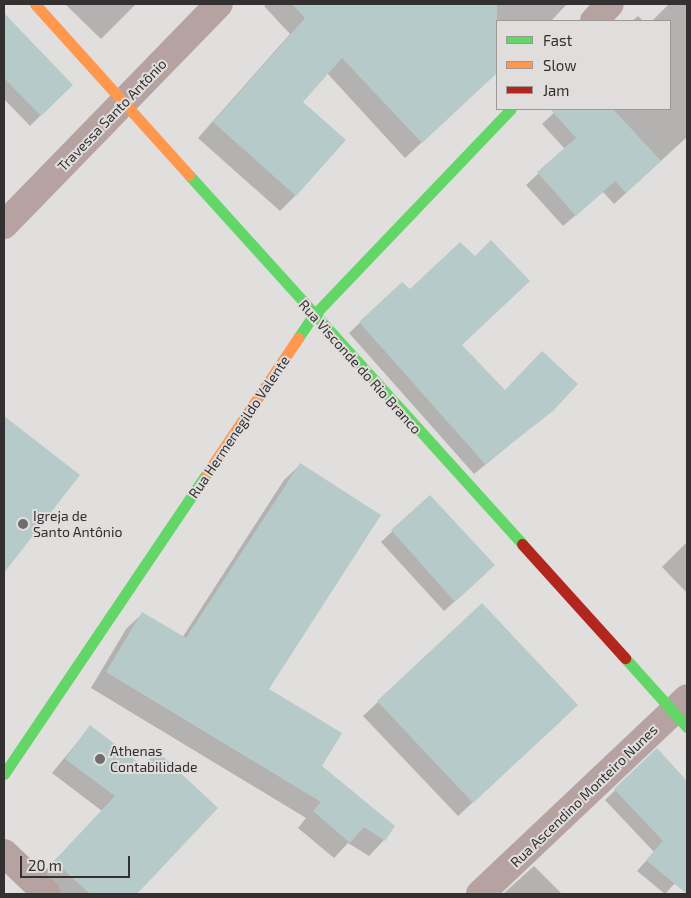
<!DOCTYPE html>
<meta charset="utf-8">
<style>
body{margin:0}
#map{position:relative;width:691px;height:898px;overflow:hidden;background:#e1dede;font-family:"Exo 2",sans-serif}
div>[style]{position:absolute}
.shadow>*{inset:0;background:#0003}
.building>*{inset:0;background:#b6caca}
.street>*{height:28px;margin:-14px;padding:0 14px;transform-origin:14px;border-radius:14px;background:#b6a3a1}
.fast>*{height:11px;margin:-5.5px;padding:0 5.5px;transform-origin:5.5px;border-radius:5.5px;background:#63d668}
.slow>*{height:11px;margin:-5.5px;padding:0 5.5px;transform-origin:5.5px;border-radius:5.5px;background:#ff974d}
.jam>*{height:11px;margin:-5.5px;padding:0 5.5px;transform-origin:5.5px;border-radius:5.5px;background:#b3261e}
.dots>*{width:14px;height:14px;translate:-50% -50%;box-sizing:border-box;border:2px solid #e2dddd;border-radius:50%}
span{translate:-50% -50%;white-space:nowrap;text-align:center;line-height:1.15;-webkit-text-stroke:4px #e2dddd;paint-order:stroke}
.street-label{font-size:14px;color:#323030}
.poi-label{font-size:14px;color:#323030}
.left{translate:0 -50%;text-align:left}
.frame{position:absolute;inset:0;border:5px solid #323030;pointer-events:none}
.legend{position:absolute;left:496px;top:20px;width:175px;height:90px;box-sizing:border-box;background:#e2dddd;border:1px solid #9c9898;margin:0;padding:6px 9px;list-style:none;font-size:15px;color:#323030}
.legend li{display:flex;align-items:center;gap:10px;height:25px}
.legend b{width:25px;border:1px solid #9c9898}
.scale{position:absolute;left:20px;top:856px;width:110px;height:22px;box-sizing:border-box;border:2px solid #323030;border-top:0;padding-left:6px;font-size:15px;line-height:18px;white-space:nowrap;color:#323030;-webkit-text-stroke:4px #e2dddd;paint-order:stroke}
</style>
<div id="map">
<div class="shadow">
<div style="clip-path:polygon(65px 4px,136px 4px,101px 39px)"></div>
<div style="clip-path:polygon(267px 4px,567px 4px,551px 21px,497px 21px,497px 72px,405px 158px,327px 73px,301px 102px,296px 195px,280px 211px,198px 138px,290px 34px,264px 6px)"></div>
<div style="clip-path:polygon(669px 4px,687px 4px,687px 137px,614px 204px,603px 192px,563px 226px,526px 185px,565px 149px,542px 124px,558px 109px,670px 109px,670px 21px,652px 21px)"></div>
<div style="clip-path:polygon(638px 16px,643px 21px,632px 21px)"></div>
<div style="clip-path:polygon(8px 20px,71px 85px,30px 126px,4px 99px,4px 24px)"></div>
<div style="clip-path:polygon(402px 284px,505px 391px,552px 410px,474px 474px,349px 333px)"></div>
<div style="clip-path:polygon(4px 417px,78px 475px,4px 571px)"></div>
<div style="clip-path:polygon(300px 465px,267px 689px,320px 766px,384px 840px,369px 856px,348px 843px,334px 858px,298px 828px,306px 818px,91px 688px,126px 629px,142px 614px,182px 638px,284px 480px)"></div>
<div style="clip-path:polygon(430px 496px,483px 576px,444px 611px,381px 542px)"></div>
<div style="clip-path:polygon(687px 542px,687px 593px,662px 567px)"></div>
<div style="clip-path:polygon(378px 702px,562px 720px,458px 816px,363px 716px)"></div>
<div style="clip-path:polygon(90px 727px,143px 767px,216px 809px,135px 894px,61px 894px,41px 875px,102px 811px,52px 773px)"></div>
<div style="clip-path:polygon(657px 750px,687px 783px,687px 795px,678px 804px,687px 813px,687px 870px,665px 894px,637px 871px,654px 852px,605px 800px)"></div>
<div style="clip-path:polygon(534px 866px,562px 894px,503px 894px)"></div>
</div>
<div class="building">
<div style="clip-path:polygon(292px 4px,497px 4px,497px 73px,422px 143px,342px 58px,303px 102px,346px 140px,296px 196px,213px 122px,305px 18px)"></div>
<div style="clip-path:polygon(4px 13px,73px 85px,41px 116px,4px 78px)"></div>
<div style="clip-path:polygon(550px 109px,613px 109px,661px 161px,626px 193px,615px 181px,576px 216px,537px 172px,576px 138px)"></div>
<div style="clip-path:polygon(491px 240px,530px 281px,462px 345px,505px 390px,542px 351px,578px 384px,553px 411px,485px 464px,359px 322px,402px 282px,410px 289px,460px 242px,475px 256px)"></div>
<div style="clip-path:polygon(4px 416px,80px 475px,4px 573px)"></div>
<div style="clip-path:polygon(300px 463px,381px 515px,269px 689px,342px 733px,322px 766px,395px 826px,385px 841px,364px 827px,350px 843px,313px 811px,321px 802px,106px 672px,142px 612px,186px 638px)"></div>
<div style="clip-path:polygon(430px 495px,495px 565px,455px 602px,391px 530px)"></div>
<div style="clip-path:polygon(482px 603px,578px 705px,473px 803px,377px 701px)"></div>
<div style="clip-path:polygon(90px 725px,143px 766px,157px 751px,218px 808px,137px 894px,90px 894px,54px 861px,115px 796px,65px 759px)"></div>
<div style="clip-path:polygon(657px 748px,687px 781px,687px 894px,646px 860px,663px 841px,614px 789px)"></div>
</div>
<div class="street">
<div style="left:594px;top:21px;width:23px;rotate:-47deg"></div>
<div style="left:4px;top:225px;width:308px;rotate:-45.8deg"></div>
<div style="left:4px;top:853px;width:59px;rotate:43.6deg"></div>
<div style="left:480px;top:894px;width:285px;rotate:-43.4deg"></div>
</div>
<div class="fast">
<div style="left:189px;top:175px;width:497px;rotate:47.9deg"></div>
<div style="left:298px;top:338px;width:27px;rotate:-56deg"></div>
<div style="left:313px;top:316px;width:286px;rotate:-46.3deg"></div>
<div style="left:625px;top:658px;width:93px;rotate:48.1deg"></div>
<div style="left:4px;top:774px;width:363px;rotate:-56deg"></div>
</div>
<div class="slow">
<div style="left:35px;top:4px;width:230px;rotate:48deg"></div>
<div style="left:207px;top:473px;width:163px;rotate:-56deg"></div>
</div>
<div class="jam">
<div style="left:522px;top:544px;width:154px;rotate:47.9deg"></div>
</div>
<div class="dots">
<div style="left:23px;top:524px;background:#6f6d6d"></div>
<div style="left:100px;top:759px;background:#6f6d6d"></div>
</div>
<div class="street-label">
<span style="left:112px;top:115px;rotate:-46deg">Travessa Santo Antônio</span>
<span style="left:360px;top:367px;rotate:48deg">Rua Visconde do Rio Branco</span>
<span style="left:239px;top:427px;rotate:-56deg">Rua Hermenegildo Valente</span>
<span style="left:584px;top:796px;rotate:-44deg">Rua Ascendino Monteiro Nunes</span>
</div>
<div class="poi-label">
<span class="left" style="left:33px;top:524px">Igreja de<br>Santo Antônio</span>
<span class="left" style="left:110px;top:759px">Athenas<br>Contabilidade</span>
</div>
<div class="frame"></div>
<ul class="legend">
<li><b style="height:6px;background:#63d668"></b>Fast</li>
<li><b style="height:6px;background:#ff974d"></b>Slow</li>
<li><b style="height:6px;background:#b3261e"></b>Jam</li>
</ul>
<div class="scale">20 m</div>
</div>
